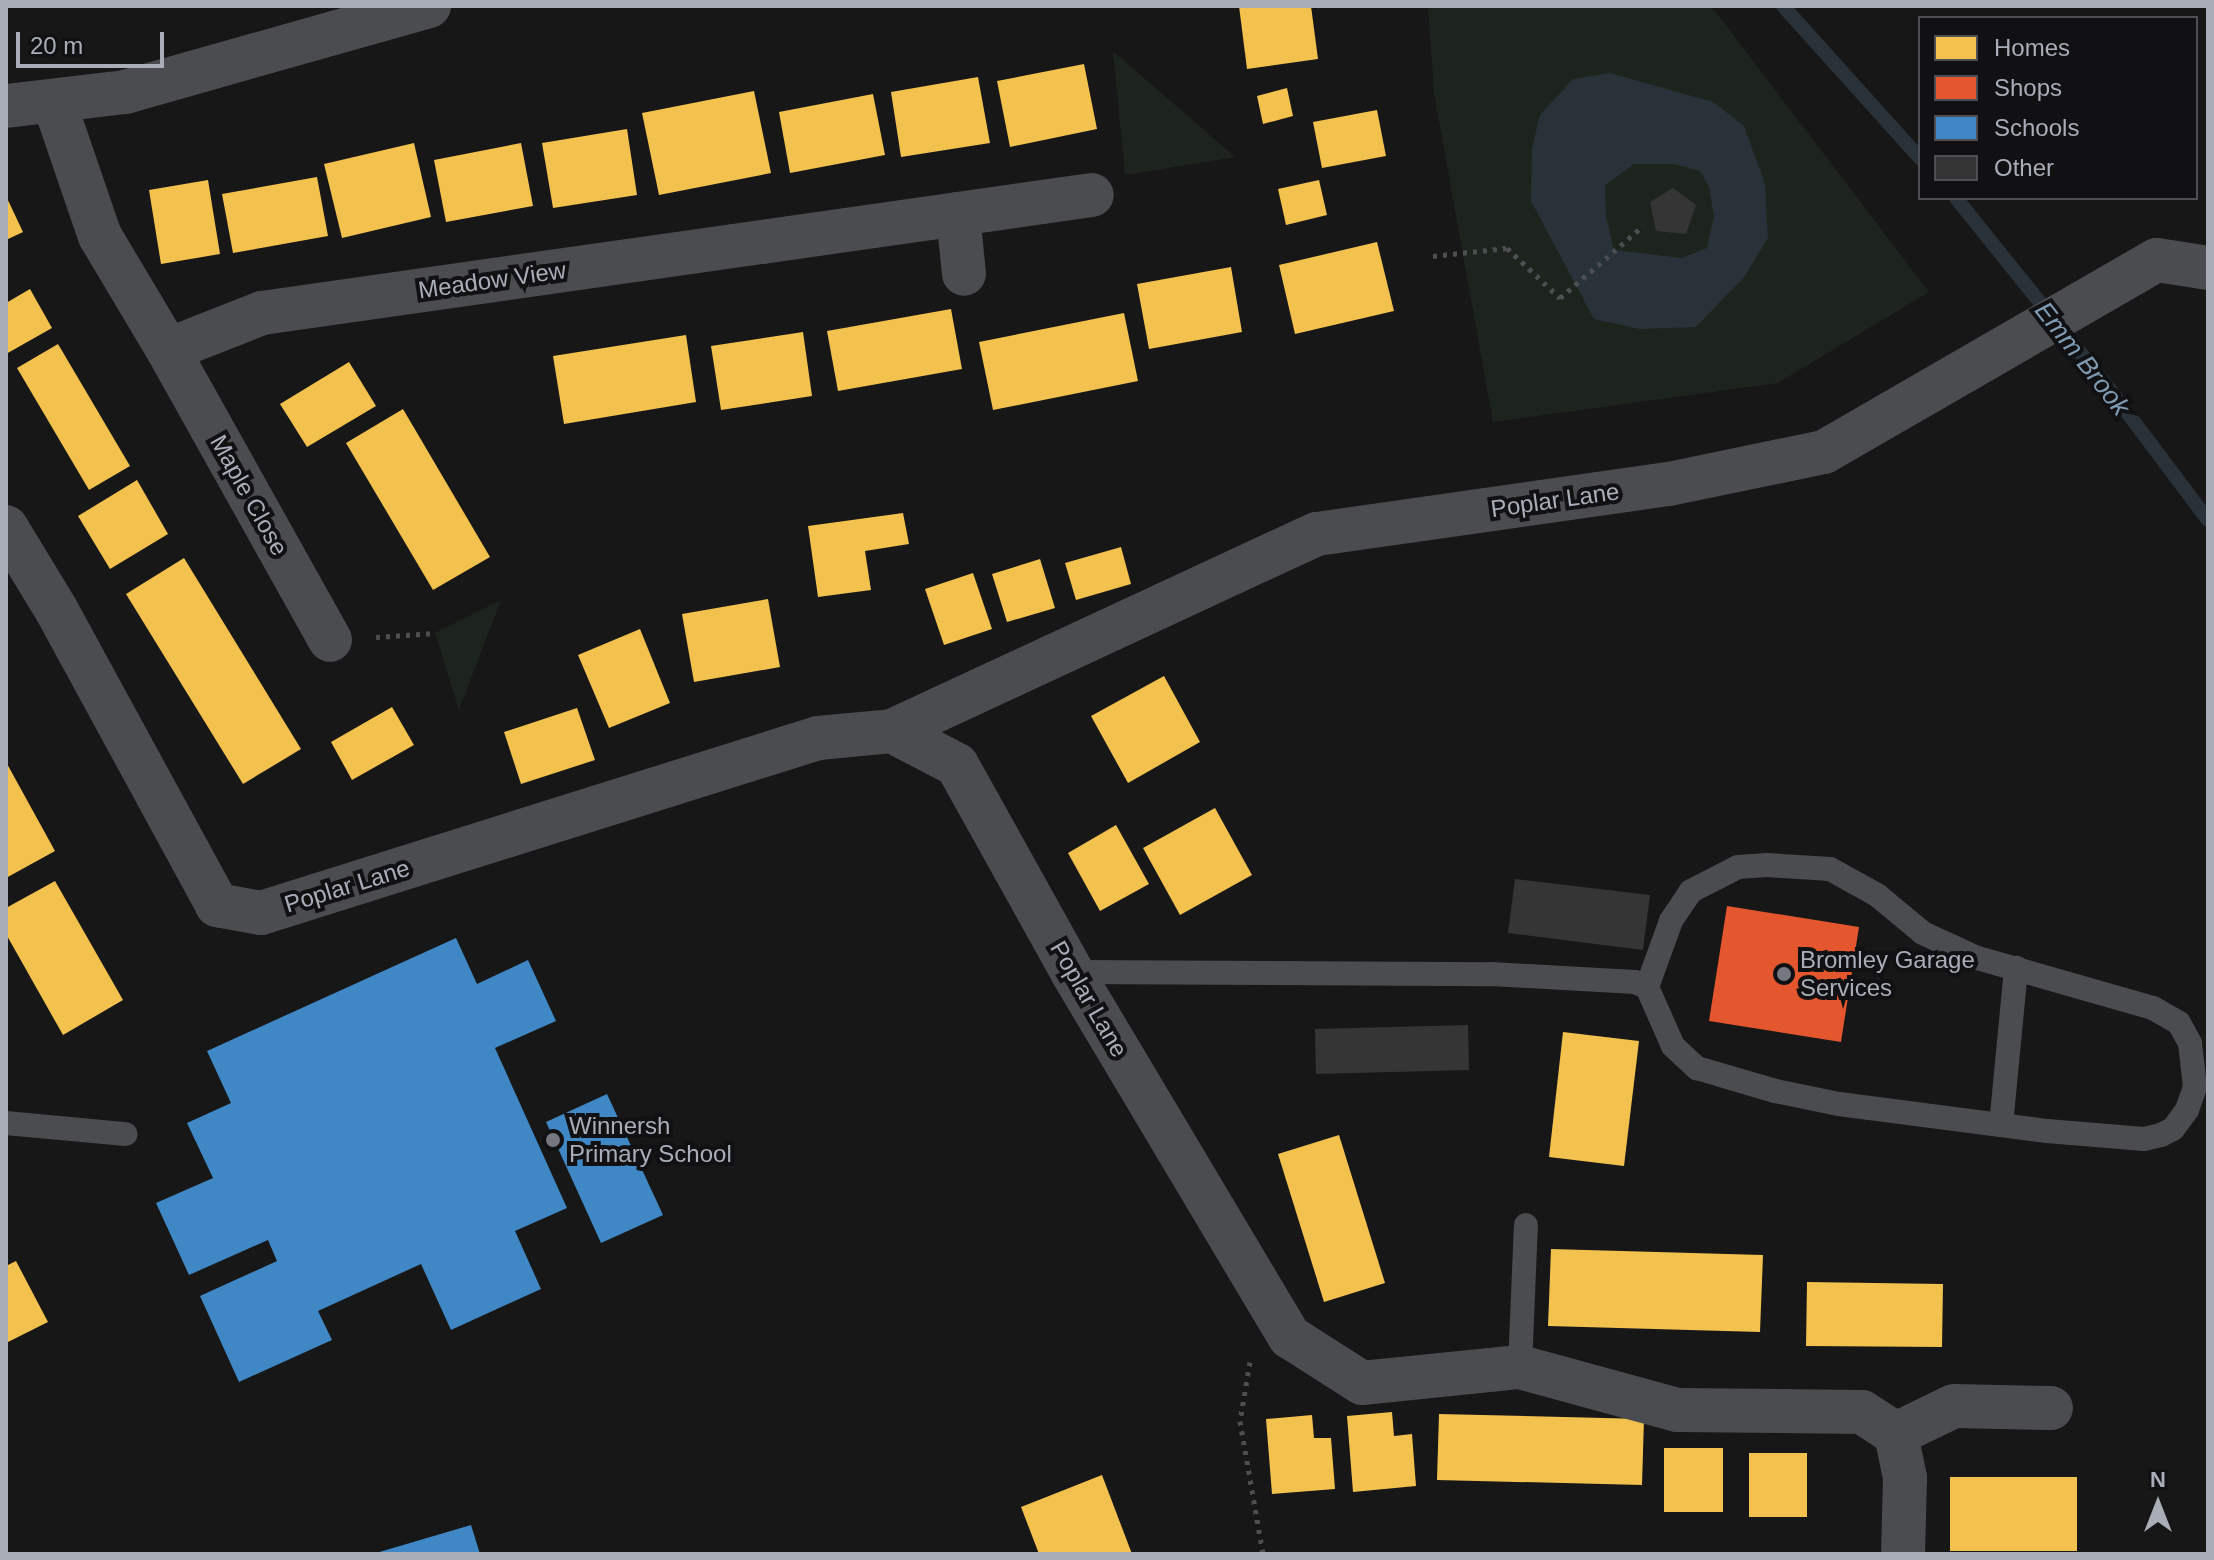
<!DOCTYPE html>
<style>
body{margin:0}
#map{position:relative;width:2214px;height:1560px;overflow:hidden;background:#171717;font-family:Arial,sans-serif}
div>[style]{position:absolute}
.green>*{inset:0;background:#1d241e}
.water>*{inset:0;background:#2a3239}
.homes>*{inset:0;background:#f2c14e}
.shops>*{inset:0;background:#e4572e}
.schools>*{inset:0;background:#3f88c5}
.stream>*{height:14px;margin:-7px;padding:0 7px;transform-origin:7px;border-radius:7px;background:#2a3239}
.building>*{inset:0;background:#353536}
.path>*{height:5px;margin-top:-2.5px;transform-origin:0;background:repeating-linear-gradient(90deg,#4d4e52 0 4px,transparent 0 10px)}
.lane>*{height:24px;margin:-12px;padding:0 12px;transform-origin:12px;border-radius:12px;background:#4b4c50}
.street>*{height:44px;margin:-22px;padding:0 22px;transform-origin:22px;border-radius:22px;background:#4b4c50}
.dots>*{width:22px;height:22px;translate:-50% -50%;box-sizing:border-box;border:4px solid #111113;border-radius:50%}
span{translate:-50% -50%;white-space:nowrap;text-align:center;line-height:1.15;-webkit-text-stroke:8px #111113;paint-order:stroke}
.street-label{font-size:24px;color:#a8adb8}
.poi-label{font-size:24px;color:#a8adb8}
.left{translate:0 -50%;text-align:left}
.water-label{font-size:26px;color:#7f9bb3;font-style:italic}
.frame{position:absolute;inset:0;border:8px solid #a8adb8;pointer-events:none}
.legend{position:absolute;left:1918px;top:16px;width:280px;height:184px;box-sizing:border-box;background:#111113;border:2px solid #4d4f55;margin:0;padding:10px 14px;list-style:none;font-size:24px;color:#a8adb8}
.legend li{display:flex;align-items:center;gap:16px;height:40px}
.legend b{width:40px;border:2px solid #4d4f55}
.north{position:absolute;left:2118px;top:1464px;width:80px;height:80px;-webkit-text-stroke:6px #111113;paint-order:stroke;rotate:0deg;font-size:22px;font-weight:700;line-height:32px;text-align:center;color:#a8adb8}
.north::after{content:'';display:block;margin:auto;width:28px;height:36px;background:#a8adb8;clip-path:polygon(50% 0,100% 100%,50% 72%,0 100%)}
.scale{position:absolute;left:16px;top:32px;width:148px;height:36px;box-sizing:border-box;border:4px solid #a8adb8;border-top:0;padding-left:10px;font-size:24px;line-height:28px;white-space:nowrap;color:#a8adb8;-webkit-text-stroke:6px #111113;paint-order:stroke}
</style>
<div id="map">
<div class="green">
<div style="clip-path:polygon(1428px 6px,1706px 6px,1715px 11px,1929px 292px,1778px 383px,1493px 422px,1434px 93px)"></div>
<div style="clip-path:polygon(1113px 51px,1235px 157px,1125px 175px)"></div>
<div style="clip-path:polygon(501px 600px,459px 710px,435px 633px)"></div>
</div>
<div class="water">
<div style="clip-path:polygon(evenodd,1610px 73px,1713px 102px,1744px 126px,1765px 184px,1768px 238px,1744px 277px,1696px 327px,1640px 329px,1594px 319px,1531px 201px,1532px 148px,1540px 115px,1573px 79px,1610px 73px,1634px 164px,1673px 164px,1700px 171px,1709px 187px,1714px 216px,1707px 248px,1682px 258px,1614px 250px,1606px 217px,1605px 185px,1634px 164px)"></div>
</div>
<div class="homes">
<div style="clip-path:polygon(1239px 6px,1311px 6px,1318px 59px,1247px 69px)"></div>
<div style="clip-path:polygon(1084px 64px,1097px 129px,1010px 147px,997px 81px)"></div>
<div style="clip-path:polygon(978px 77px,990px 143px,901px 157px,891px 92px)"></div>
<div style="clip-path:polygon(1287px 88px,1293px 116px,1263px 124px,1257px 96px)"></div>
<div style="clip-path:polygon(754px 91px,771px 173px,659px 195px,642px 113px)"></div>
<div style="clip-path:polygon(873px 94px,885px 155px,790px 173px,779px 112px)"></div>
<div style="clip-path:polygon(1377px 110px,1386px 156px,1322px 168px,1313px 122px)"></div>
<div style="clip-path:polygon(627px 129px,637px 195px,553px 208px,542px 143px)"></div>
<div style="clip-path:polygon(414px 143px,431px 217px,342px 238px,324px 164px)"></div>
<div style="clip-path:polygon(521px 143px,533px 206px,446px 222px,434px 160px)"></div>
<div style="clip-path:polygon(317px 177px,328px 236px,233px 253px,222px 194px)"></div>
<div style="clip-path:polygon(208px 180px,220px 254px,161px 264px,149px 190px)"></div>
<div style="clip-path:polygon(1319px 180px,1327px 215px,1286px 225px,1278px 189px)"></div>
<div style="clip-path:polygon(6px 196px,23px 232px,6px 240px)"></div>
<div style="clip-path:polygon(1377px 242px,1394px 311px,1295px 334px,1279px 265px)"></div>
<div style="clip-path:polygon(1231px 267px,1242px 332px,1149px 349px,1137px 284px)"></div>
<div style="clip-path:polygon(30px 289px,52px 328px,6px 354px,6px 303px)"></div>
<div style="clip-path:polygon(951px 309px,962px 369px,838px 391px,827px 331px)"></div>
<div style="clip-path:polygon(1124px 313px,1138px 381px,993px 410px,979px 342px)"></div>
<div style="clip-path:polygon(803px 332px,812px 396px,721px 410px,711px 346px)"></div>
<div style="clip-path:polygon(686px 335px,696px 402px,564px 424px,553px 356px)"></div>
<div style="clip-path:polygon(58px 344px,130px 466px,89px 490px,17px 368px)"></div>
<div style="clip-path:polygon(349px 362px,376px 406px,307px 447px,280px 404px)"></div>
<div style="clip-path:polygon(403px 409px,490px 557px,433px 590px,346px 443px)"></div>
<div style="clip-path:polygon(137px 480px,168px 534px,110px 569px,78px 516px)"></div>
<div style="clip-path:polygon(903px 513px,909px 544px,865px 551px,871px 590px,818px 597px,808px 526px)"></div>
<div style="clip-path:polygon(1121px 547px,1131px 584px,1076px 600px,1065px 563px)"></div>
<div style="clip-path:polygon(184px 558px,301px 749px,243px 784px,126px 594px)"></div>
<div style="clip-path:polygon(1040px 559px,1055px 608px,1007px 622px,992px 574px)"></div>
<div style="clip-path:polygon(973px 573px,992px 629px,944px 645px,925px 589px)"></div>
<div style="clip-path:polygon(768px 599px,780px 667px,694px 682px,682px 614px)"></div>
<div style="clip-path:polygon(640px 629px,670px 703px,609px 728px,578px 655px)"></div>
<div style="clip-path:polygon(1164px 676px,1200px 742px,1128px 783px,1091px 716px)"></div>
<div style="clip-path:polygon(392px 707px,414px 745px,352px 780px,331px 742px)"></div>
<div style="clip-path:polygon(577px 708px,595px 760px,521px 784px,504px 732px)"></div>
<div style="clip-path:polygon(6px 762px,55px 851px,6px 878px)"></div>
<div style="clip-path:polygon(1215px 808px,1252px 875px,1180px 915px,1143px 848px)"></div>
<div style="clip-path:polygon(1116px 825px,1149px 884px,1100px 911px,1068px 853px)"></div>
<div style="clip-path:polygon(55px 881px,123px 1000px,63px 1035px,6px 934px,6px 908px)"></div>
<div style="clip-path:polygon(1563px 1032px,1639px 1041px,1624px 1166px,1549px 1157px)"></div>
<div style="clip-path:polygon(1339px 1135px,1385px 1283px,1324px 1302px,1278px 1154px)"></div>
<div style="clip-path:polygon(1551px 1249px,1763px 1255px,1760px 1332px,1548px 1326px)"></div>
<div style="clip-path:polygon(16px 1261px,48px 1322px,6px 1343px,6px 1266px)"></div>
<div style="clip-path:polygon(1807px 1282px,1943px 1284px,1942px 1347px,1806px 1346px)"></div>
<div style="clip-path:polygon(1392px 1412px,1394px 1436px,1412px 1434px,1416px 1486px,1353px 1492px,1347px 1416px)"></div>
<div style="clip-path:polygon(1439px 1414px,1644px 1419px,1642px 1485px,1437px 1480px)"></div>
<div style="clip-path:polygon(1312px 1415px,1314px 1438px,1331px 1438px,1335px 1489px,1272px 1494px,1266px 1419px)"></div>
<div style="clip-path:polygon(1664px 1448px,1723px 1448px,1723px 1512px,1664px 1512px)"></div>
<div style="clip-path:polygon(1749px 1453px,1807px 1453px,1807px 1517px,1749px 1517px)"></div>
<div style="clip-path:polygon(1102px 1475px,1132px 1554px,1039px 1554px,1021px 1507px)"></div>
<div style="clip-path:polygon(1950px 1477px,2077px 1477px,2077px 1551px,1950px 1551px)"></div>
</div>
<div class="shops">
<div style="clip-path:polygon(1727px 906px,1859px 927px,1841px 1042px,1709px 1021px)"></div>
</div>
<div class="schools">
<div style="clip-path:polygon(456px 938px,477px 984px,528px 960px,556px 1021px,495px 1048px,567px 1208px,515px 1231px,541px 1289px,451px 1330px,421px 1264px,318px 1311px,332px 1340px,239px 1382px,200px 1296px,277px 1261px,268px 1240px,189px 1275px,156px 1203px,213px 1178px,187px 1123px,231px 1103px,207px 1051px)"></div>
<div style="clip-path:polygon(607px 1094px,663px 1215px,601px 1243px,546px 1122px)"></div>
<div style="clip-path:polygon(471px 1525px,480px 1554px,377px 1554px,376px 1553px)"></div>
</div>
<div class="stream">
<div style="left:1783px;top:6px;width:205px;rotate:48deg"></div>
<div style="left:1956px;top:198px;width:238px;rotate:51.2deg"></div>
<div style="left:2105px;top:383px;width:171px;rotate:53.1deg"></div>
</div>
<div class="building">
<div style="clip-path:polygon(1673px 188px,1696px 205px,1686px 234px,1656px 231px,1650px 202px)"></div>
<div style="clip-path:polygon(1515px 879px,1650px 895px,1643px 950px,1508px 933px)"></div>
<div style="clip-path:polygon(1468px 1025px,1469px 1070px,1316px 1074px,1315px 1029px)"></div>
</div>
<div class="path">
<div style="left:1433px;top:256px;width:74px;rotate:-6.2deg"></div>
<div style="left:1507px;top:248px;width:73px;rotate:43.3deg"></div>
<div style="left:1560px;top:298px;width:110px;rotate:-40.9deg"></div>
<div style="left:376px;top:637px;width:59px;rotate:-3.9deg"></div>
<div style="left:1250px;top:1362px;width:60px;rotate:99.6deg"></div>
<div style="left:1240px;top:1421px;width:135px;rotate:80.2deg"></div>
</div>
<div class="lane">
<div style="left:1072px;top:972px;width:420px;rotate:0.3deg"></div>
<div style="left:1492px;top:974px;width:143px;rotate:3.2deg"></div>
<div style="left:1635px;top:982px;width:13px;rotate:23deg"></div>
<div style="left:1647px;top:987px;width:64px;rotate:66.2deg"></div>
<div style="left:1673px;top:1046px;width:33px;rotate:43deg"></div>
<div style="left:1697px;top:1068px;width:81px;rotate:16.4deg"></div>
<div style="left:1775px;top:1091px;width:65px;rotate:11.5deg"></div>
<div style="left:1839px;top:1104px;width:210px;rotate:7.4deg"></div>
<div style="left:2047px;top:1131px;width:97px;rotate:4.7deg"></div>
<div style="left:2144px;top:1139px;width:17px;rotate:-13deg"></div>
<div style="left:2161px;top:1135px;width:13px;rotate:-27deg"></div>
<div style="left:2173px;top:1129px;width:24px;rotate:-54deg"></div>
<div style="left:2187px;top:1110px;width:24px;rotate:-71deg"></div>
<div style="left:2195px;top:1087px;width:44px;rotate:-96.5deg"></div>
<div style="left:2190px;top:1043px;width:23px;rotate:-119deg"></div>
<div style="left:2179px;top:1023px;width:30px;rotate:-150deg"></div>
<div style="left:2153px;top:1008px;width:183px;rotate:-164.1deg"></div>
<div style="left:1977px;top:958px;width:60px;rotate:-155.2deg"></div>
<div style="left:1923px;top:933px;width:60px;rotate:-140.4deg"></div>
<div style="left:1877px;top:895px;width:54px;rotate:-151deg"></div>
<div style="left:1830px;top:869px;width:63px;rotate:-176.4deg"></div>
<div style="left:1767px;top:865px;width:29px;rotate:176deg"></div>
<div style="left:1738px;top:867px;width:53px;rotate:152.9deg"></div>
<div style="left:1691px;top:891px;width:36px;rotate:124deg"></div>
<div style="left:1671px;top:921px;width:70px;rotate:110deg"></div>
<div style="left:6px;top:1123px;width:120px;rotate:5.3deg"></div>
<div style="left:2001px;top:1125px;width:158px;rotate:-84.5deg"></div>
<div style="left:1520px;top:1367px;width:142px;rotate:-87.6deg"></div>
</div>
<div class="street">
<div style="left:54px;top:102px;width:142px;rotate:71.1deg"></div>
<div style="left:100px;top:236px;width:133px;rotate:59.2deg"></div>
<div style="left:168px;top:350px;width:101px;rotate:-21.5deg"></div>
<div style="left:262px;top:313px;width:838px;rotate:-8.09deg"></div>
<div style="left:6px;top:106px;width:120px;rotate:-6.7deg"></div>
<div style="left:125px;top:92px;width:316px;rotate:-15.8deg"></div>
<div style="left:958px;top:214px;width:60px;rotate:84.3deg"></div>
<div style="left:168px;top:350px;width:332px;rotate:60.8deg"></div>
<div style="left:6px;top:527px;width:98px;rotate:58.7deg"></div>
<div style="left:57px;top:611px;width:335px;rotate:61.4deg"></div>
<div style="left:217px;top:905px;width:45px;rotate:10.3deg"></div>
<div style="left:261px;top:913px;width:584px;rotate:-17.44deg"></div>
<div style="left:818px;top:738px;width:74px;rotate:-5.4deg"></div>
<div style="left:892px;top:731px;width:468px;rotate:-24.9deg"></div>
<div style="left:1317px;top:534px;width:356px;rotate:-8.1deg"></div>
<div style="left:1669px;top:484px;width:158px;rotate:-11.7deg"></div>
<div style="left:1824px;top:452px;width:384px;rotate:-30deg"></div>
<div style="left:2157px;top:260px;width:52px;rotate:8.9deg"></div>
<div style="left:892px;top:731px;width:73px;rotate:27.6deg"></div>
<div style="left:957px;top:765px;width:237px;rotate:60.9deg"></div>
<div style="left:1072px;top:972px;width:425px;rotate:59.2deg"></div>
<div style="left:1290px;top:1337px;width:85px;rotate:32.6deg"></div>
<div style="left:1362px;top:1383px;width:159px;rotate:-5.8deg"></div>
<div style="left:1520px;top:1367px;width:163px;rotate:15.3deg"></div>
<div style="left:1677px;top:1410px;width:185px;rotate:0.6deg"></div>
<div style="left:1862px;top:1412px;width:40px;rotate:32.9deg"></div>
<div style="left:1896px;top:1434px;width:45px;rotate:78.4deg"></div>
<div style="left:1905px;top:1478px;width:76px;rotate:91.5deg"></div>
<div style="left:1896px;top:1434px;width:64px;rotate:-25.8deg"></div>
<div style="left:1954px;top:1406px;width:97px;rotate:1.2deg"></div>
</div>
<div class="dots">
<div style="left:1784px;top:974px;background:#757880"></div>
<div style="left:553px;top:1140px;background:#757880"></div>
</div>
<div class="street-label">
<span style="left:492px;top:280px;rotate:-8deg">Meadow View</span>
<span style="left:249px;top:495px;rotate:61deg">Maple Close</span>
<span style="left:1555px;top:500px;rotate:-8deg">Poplar Lane</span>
<span style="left:347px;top:886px;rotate:-17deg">Poplar Lane</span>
<span style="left:1089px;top:999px;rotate:60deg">Poplar Lane</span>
</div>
<div class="poi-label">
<span class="left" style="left:1800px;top:974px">Bromley Garage<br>Services</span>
<span class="left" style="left:569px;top:1140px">Winnersh<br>Primary School</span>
</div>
<div class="water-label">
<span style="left:2082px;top:359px;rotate:52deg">Emm Brook</span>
</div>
<div class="frame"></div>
<ul class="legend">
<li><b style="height:22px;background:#f2c14e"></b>Homes</li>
<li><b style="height:22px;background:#e4572e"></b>Shops</li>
<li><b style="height:22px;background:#3f88c5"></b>Schools</li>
<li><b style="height:22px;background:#353536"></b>Other</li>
</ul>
<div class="north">N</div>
<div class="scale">20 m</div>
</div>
